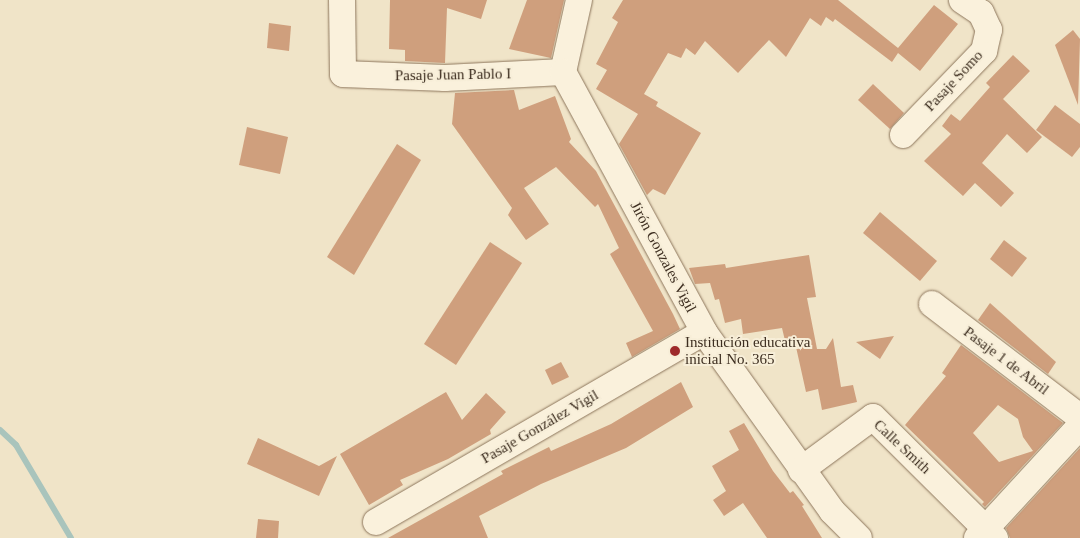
<!DOCTYPE html>
<meta charset="utf-8">
<style>
body{margin:0}
#map{position:relative;width:1080px;height:538px;overflow:hidden;background:#f0e4c8;font-family:"Times New Roman",serif}
div>[style]{position:absolute}
.stream>*{height:6px;margin:-3px;padding:0 3px;transform-origin:3px;border-radius:3px;background:#a9c4bc}
.building>*{inset:0;background:#cf9f7d}
.roads{filter:drop-shadow(0 0 1px #8d765c) drop-shadow(0 0 1px #8d765c)}
.minor>*{height:26px;margin:-13px;padding:0 13px;transform-origin:13px;border-radius:13px;background:#faf1dc}
.dots>*{width:14px;height:14px;translate:-50% -50%;box-sizing:border-box;border:2px solid #f7eed8;border-radius:50%}
span{translate:-50% -50%;white-space:nowrap;text-align:center;line-height:1.15;-webkit-text-stroke:4px #f7eed8;paint-order:stroke}
.street-label{font-size:15px;color:#3d2e20}
.poi-label{font-size:15px;color:#3d2e20}
.left{translate:0 -50%;text-align:left}
</style>
<div id="map">
<div class="stream">
<div style="left:0;top:430px;width:22px;rotate:43deg"></div>
<div style="left:16px;top:445px;width:108px;rotate:59.4deg"></div>
</div>
<div class="building">
<div style="clip-path:polygon(390px 0,487px 0,481px 19px,447px 8px,445px 63px,405px 61px,405px 50px,389px 49px)"></div>
<div style="clip-path:polygon(527px 0,564px 0,551px 58px,509px 49px)"></div>
<div style="clip-path:polygon(623px 0,838px 0,898px 48px,934px 5px,958px 24px,920px 71px,898px 53px,892px 62px,835px 19px,833px 22px,826px 17px,821px 26px,810px 18px,786px 57px,769px 40px,738px 73px,705px 41px,695px 55px,686px 48px,681px 58px,668px 53px,644px 94px,658px 102px,656px 106px,701px 133px,665px 195px,653px 189px,647px 195px,619px 144px,638px 114px,596px 89px,607px 70px,596px 64px,618px 22px,612px 18px)"></div>
<div style="clip-path:polygon(269px 23px,291px 26px,289px 51px,267px 48px)"></div>
<div style="clip-path:polygon(1073px 30px,1080px 39px,1078px 105px,1055px 45px)"></div>
<div style="clip-path:polygon(1013px 55px,1030px 71px,1003px 99px,1042px 137px,1027px 153px,1007px 134px,982px 163px,1014px 193px,1001px 207px,975px 183px,963px 196px,924px 161px,951px 134px,942px 126px,951px 114px,960px 121px,990px 87px,986px 83px)"></div>
<div style="clip-path:polygon(873px 84px,904px 113px,890px 129px,858px 100px)"></div>
<div style="clip-path:polygon(514px 90px,519px 110px,555px 96px,571px 139px,569px 142px,596px 171px,673px 314px,680px 329px,632px 357px,626px 343px,653px 331px,610px 254px,619px 248px,598px 204px,595px 207px,556px 167px,524px 188px,549px 224px,526px 240px,508px 215px,512px 208px,452px 124px,455px 93px)"></div>
<div style="clip-path:polygon(1055px 105px,1080px 124px,1080px 147px,1072px 157px,1036px 130px)"></div>
<div style="clip-path:polygon(247px 127px,288px 137px,280px 174px,239px 165px)"></div>
<div style="clip-path:polygon(397px 144px,421px 160px,354px 275px,327px 257px)"></div>
<div style="clip-path:polygon(880px 212px,937px 261px,920px 281px,863px 233px)"></div>
<div style="clip-path:polygon(1004px 240px,1027px 258px,1012px 277px,990px 259px)"></div>
<div style="clip-path:polygon(490px 242px,522px 263px,456px 365px,424px 344px)"></div>
<div style="clip-path:polygon(809px 255px,816px 297px,807px 298px,817px 349px,826px 349px,833px 338px,841px 387px,853px 385px,857px 402px,822px 410px,818px 389px,806px 392px,796px 347px,787px 349px,782px 328px,743px 334px,741px 319px,725px 323px,719px 299px,715px 300px,710px 283px,695px 284px,689px 268px,725px 264px,726px 268px)"></div>
<div style="clip-path:polygon(990px 303px,1056px 362px,1048px 374px,978px 320px)"></div>
<div style="clip-path:polygon(894px 336px,880px 359px,856px 342px)"></div>
<div style="clip-path:polygon(evenodd,961px 345px,1063px 423px,985px 507px,982px 504px,984px 502px,905px 425px,946px 376px,942px 373px,961px 345px,998px 405px,1018px 419px,1023px 437px,1033px 451px,999px 462px,973px 433px,998px 405px)"></div>
<div style="clip-path:polygon(561px 362px,569px 377px,552px 385px,545px 370px)"></div>
<div style="clip-path:polygon(681px 382px,693px 407px,626px 448px,541px 484px,479px 516px,488px 538px,388px 538px,503px 474px,501px 471px,549px 447px,551px 451px,611px 424px)"></div>
<div style="clip-path:polygon(446px 392px,462px 420px,486px 393px,506px 412px,490px 430px,491px 434px,448px 459px,400px 480px,403px 485px,369px 505px,340px 454px)"></div>
<div style="clip-path:polygon(744px 423px,773px 471px,790px 493px,793px 491px,804px 505px,802px 506px,822px 538px,767px 538px,743px 503px,724px 516px,713px 500px,726px 491px,712px 466px,739px 450px,729px 431px)"></div>
<div style="clip-path:polygon(258px 438px,319px 466px,337px 456px,319px 496px,247px 464px)"></div>
<div style="clip-path:polygon(1080px 448px,1080px 538px,1010px 538px,1006px 528px)"></div>
<div style="clip-path:polygon(258px 519px,279px 521px,278px 538px,256px 538px)"></div>
</div>
<div class="roads">
<div class="minor">
<div style="left:342px;top:0;width:74px;rotate:89.2deg"></div>
<div style="left:343px;top:74px;width:102px;rotate:2.2deg"></div>
<div style="left:445px;top:78px;width:118px;rotate:-2.9deg"></div>
<div style="left:579px;top:0;width:74px;rotate:102.5deg"></div>
<div style="left:563px;top:72px;width:296px;rotate:61.5deg"></div>
<div style="left:704px;top:332px;width:220px;rotate:54.4deg"></div>
<div style="left:832px;top:511px;width:38px;rotate:45deg"></div>
<div style="left:903px;top:135px;width:117px;rotate:-46deg"></div>
<div style="left:984px;top:51px;width:22px;rotate:-77deg"></div>
<div style="left:989px;top:30px;width:19px;rotate:-115deg"></div>
<div style="left:981px;top:13px;width:23px;rotate:-146deg"></div>
<div style="left:932px;top:304px;width:186px;rotate:37.4deg"></div>
<div style="left:801px;top:470px;width:89px;rotate:-36.4deg"></div>
<div style="left:873px;top:417px;width:172px;rotate:44.8deg"></div>
<div style="left:376px;top:522px;width:379px;rotate:-30.1deg"></div>
<div style="left:977px;top:538px;width:152px;rotate:-47.4deg"></div>
</div>
</div>
<div class="dots">
<div style="left:675px;top:351px;background:#9e2a2b"></div>
</div>
<div class="street-label">
<span style="left:453px;top:75px;rotate:-1deg">Pasaje Juan Pablo I</span>
<span style="left:954px;top:81px;rotate:-47deg">Pasaje Somo</span>
<span style="left:663px;top:257px;rotate:62deg">Jirón Gonzales Vigil</span>
<span style="left:1006px;top:361px;rotate:37deg">Pasaje 1 de Abril</span>
<span style="left:540px;top:427px;rotate:-30deg">Pasaje González Vigil</span>
<span style="left:902px;top:447px;rotate:43deg">Calle Smith</span>
</div>
<div class="poi-label">
<span class="left" style="left:685px;top:351px">Institución educativa<br>inicial No. 365</span>
</div>
</div>
